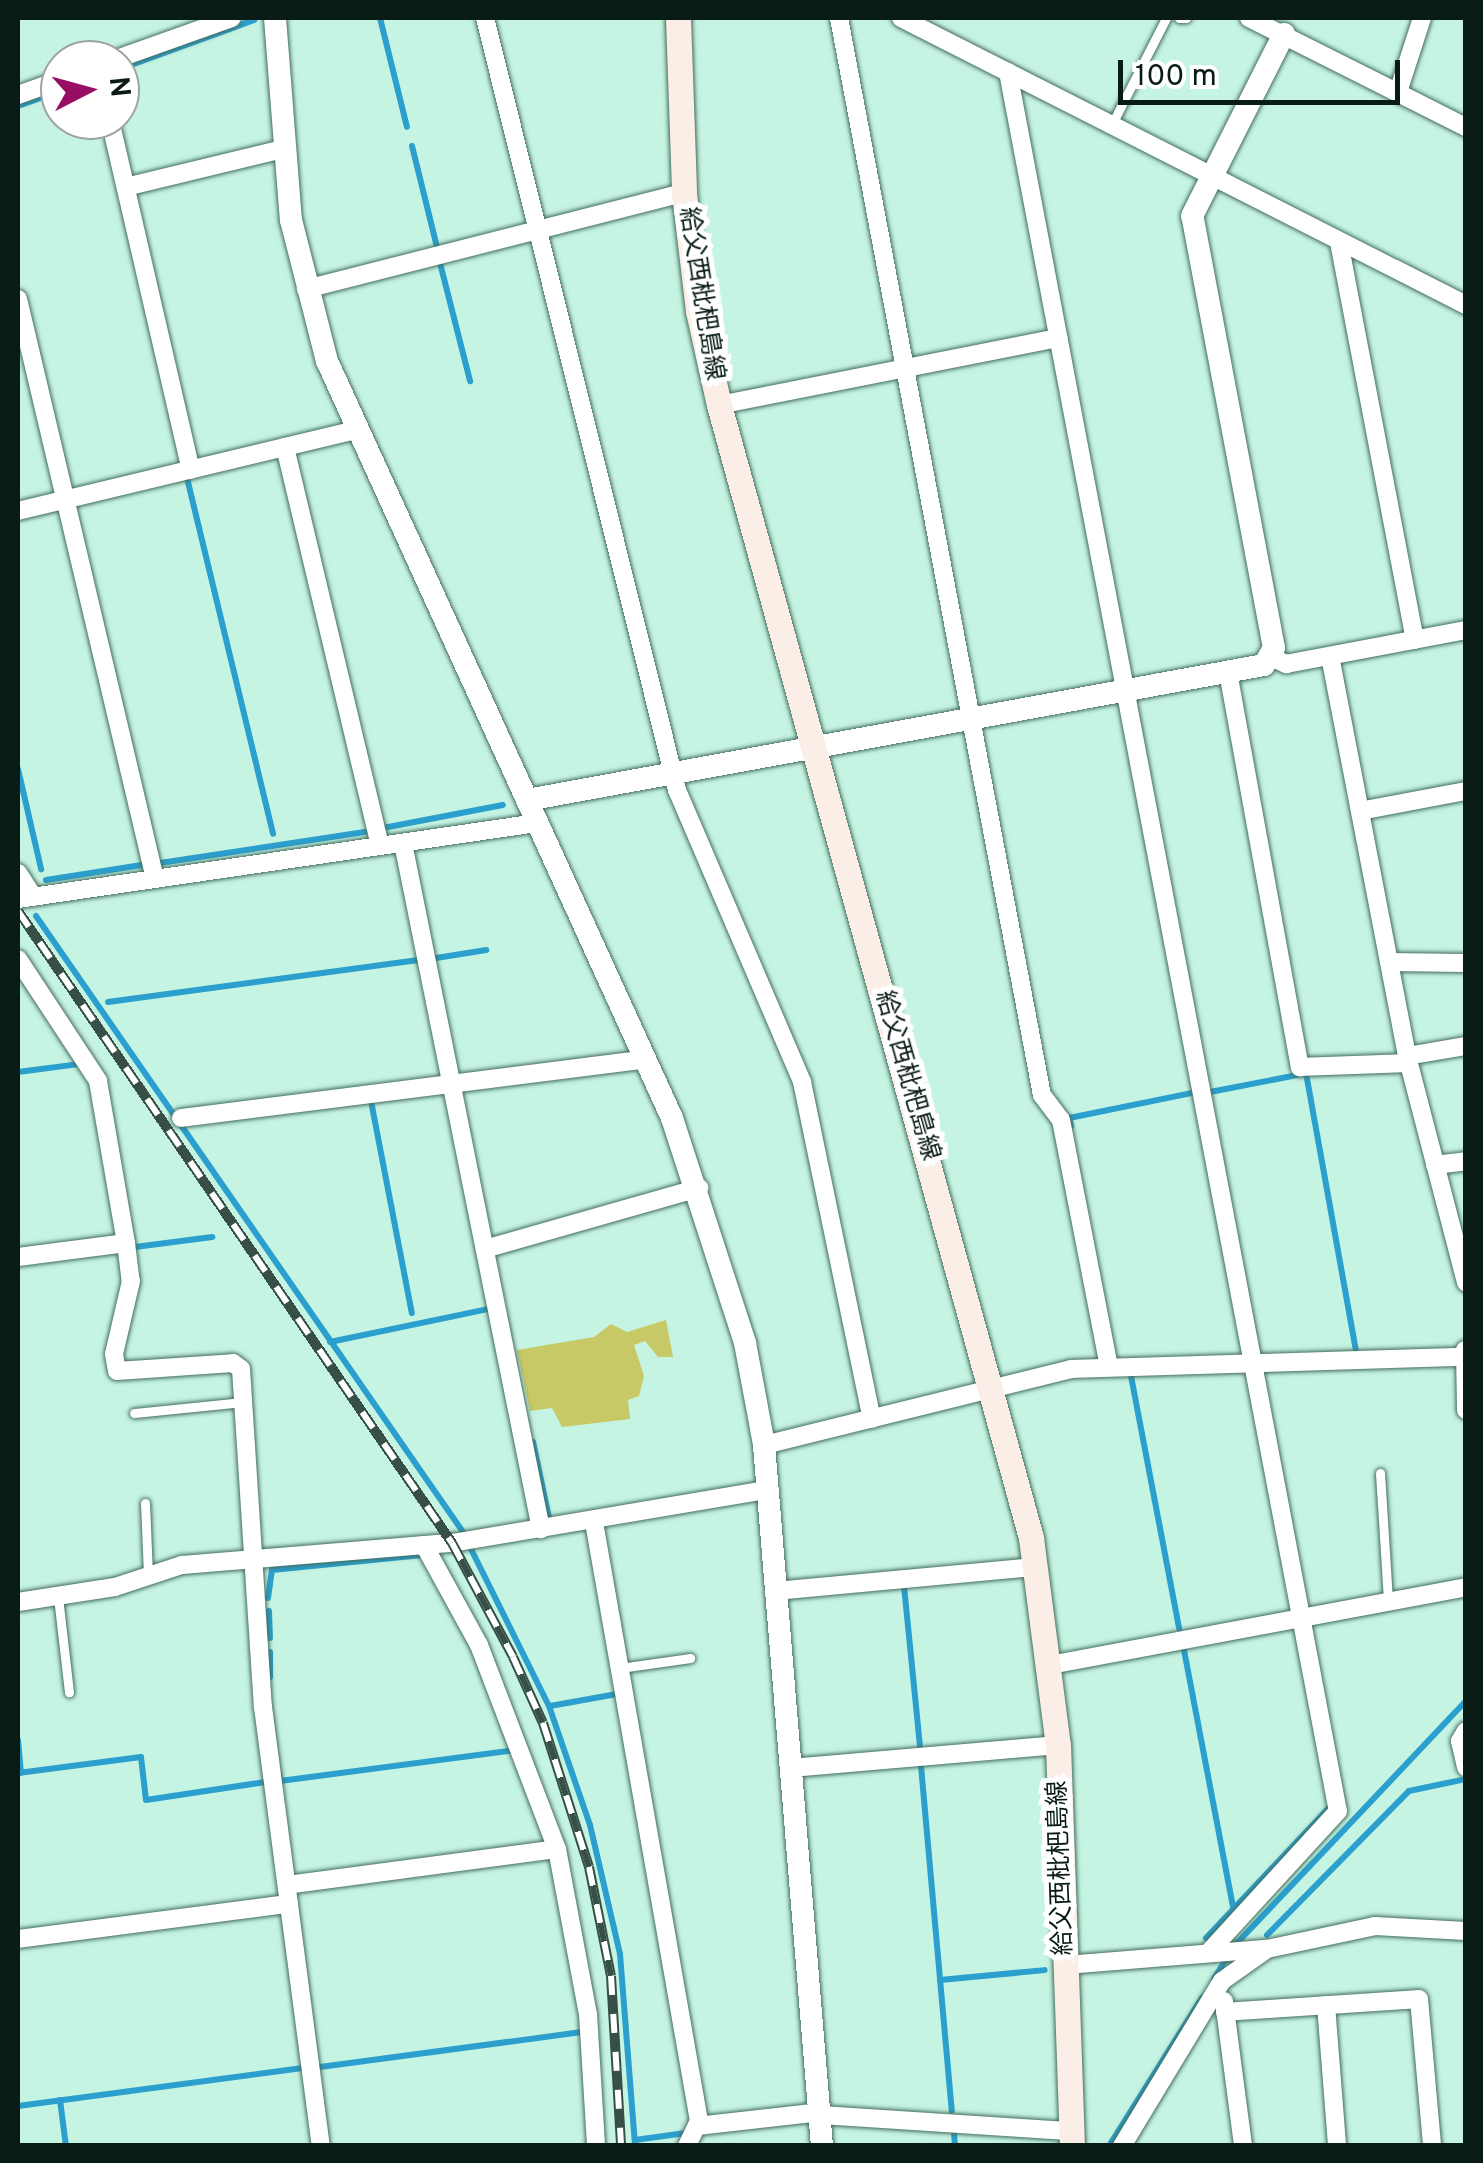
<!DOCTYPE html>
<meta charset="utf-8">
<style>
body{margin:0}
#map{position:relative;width:1483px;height:2163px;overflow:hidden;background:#c6f4e3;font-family:Overpass,"Noto Sans JP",sans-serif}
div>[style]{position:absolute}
.green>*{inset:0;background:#c7c966}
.stream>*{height:6px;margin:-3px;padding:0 3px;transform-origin:3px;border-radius:3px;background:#2b9fcd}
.roads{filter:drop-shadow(0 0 2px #436d5e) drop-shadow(0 0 2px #436d5e)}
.service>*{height:9px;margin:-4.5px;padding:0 4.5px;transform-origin:4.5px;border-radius:4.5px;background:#fff}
.minor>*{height:18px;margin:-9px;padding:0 9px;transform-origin:9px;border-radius:9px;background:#fff}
.tertiary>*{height:22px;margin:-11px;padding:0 11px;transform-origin:11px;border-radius:11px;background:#fff}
.secondary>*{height:25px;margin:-12.5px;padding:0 12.5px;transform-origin:12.5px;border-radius:12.5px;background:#fbeee7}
.rail>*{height:10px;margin-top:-5px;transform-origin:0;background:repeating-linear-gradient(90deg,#fff 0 19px,#374f47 0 38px);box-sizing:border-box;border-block:2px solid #374f47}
span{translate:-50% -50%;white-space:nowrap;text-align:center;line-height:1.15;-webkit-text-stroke:10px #fff;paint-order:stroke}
.street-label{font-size:25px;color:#091b15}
.frame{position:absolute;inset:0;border:20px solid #091b15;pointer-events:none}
.north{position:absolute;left:40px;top:40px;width:100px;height:100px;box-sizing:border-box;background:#fff;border:2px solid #9da4a1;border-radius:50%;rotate:84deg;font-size:28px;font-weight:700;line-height:40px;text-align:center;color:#091b15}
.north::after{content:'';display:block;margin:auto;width:35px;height:45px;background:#970e64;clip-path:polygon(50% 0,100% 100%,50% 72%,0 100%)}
.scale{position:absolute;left:1118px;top:60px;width:282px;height:45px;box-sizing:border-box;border:5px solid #091b15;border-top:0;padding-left:12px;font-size:30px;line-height:35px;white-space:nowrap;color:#091b15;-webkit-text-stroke:8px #fff;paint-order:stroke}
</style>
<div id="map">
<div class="green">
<div style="clip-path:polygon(666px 1320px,673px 1357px,658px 1357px,645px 1341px,634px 1345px,644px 1376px,639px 1396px,628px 1400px,630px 1419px,562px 1427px,552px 1408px,530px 1411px,517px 1350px,594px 1337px,611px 1324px,627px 1332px)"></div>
</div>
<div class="stream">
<div style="left:380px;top:18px;width:112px;rotate:76.1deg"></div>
<div style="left:120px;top:69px;width:143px;rotate:-20.1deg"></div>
<div style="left:18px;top:106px;width:45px;rotate:-19.7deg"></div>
<div style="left:412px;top:146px;width:104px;rotate:76.1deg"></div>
<div style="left:440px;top:263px;width:122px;rotate:75.7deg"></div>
<div style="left:187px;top:478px;width:366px;rotate:76.4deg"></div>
<div style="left:18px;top:769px;width:103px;rotate:77deg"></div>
<div style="left:383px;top:828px;width:122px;rotate:-10.9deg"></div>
<div style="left:160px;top:863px;width:207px;rotate:-8.6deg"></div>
<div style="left:46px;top:880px;width:97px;rotate:-8.9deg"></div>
<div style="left:36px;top:916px;width:750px;rotate:55.27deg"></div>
<div style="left:436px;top:958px;width:51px;rotate:-9.1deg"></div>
<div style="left:108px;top:1002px;width:315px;rotate:-7.7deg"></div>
<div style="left:18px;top:1072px;width:63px;rotate:-7.4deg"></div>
<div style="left:1306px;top:1073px;width:281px;rotate:79.8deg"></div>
<div style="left:1210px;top:1092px;width:95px;rotate:-11deg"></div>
<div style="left:371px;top:1101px;width:216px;rotate:79.1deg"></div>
<div style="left:1071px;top:1126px;width:8px;rotate:-104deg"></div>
<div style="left:1069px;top:1118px;width:126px;rotate:-11.5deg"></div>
<div style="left:135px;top:1247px;width:78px;rotate:-7.4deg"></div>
<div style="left:330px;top:1342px;width:161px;rotate:-11.8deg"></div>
<div style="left:1131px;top:1376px;width:257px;rotate:79.2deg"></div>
<div style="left:533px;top:1442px;width:78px;rotate:78.1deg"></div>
<div style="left:471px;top:1549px;width:175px;rotate:63.6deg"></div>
<div style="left:549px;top:1706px;width:126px;rotate:71deg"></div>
<div style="left:590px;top:1825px;width:132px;rotate:76.9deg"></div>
<div style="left:620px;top:1954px;width:193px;rotate:85.5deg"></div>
<div style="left:904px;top:1586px;width:160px;rotate:84.3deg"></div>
<div style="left:268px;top:1598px;width:28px;rotate:-82deg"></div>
<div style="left:272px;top:1570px;width:151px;rotate:-5.7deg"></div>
<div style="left:269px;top:1611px;width:27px;rotate:88deg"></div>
<div style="left:1184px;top:1650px;width:262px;rotate:79.2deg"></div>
<div style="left:270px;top:1652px;width:25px;rotate:90deg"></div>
<div style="left:550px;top:1706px;width:68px;rotate:-10.2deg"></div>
<div style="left:18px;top:1740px;width:33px;rotate:85deg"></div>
<div style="left:921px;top:1766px;width:346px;rotate:84.9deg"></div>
<div style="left:18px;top:1773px;width:124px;rotate:-7.4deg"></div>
<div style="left:141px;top:1757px;width:43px;rotate:83.4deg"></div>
<div style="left:146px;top:1800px;width:120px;rotate:-8.6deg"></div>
<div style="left:279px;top:1774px;width:7px;rotate:82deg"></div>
<div style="left:280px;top:1781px;width:236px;rotate:-7.5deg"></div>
<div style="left:1267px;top:1935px;width:202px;rotate:-45.4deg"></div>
<div style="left:1409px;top:1791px;width:53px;rotate:-11.9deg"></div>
<div style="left:1206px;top:1938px;width:178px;rotate:-46.6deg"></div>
<div style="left:1238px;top:1942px;width:332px;rotate:-46.6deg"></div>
<div style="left:1214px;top:1979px;width:23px;rotate:-59deg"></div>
<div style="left:940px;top:1980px;width:105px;rotate:-5.4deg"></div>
<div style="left:320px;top:2067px;width:264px;rotate:-7.6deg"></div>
<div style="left:60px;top:2100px;width:46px;rotate:82.6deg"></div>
<div style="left:18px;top:2106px;width:289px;rotate:-7.6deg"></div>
<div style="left:954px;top:2132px;width:14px;rotate:86deg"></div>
<div style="left:635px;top:2140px;width:51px;rotate:-7.8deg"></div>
<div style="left:1109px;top:2146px;width:175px;rotate:-57.9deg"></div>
</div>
<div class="roads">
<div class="service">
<div style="left:1179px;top:18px;width:7px"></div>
<div style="left:1112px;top:124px;width:119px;rotate:-63deg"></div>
<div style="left:134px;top:1413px;width:110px;rotate:-5.8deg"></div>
<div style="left:1380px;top:1473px;width:127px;rotate:86.4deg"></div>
<div style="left:145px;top:1503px;width:73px;rotate:87.6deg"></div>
<div style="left:58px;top:1597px;width:96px;rotate:83.4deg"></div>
<div style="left:620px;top:1668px;width:71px;rotate:-8.1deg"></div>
</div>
<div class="minor">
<div style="left:485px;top:18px;width:796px;rotate:76.03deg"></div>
<div style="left:677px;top:790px;width:318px;rotate:66.8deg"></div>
<div style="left:802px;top:1082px;width:344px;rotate:78.3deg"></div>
<div style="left:839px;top:18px;width:1096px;rotate:79.33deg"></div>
<div style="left:1042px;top:1095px;width:31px;rotate:53deg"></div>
<div style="left:1061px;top:1120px;width:251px;rotate:79deg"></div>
<div style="left:901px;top:18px;width:634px;rotate:26.93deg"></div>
<div style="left:1249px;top:18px;width:243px;rotate:26.7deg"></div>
<div style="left:114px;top:60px;width:125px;rotate:-19.6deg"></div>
<div style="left:1008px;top:72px;width:1770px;rotate:79.26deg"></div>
<div style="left:1338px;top:1811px;width:191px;rotate:132.5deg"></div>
<div style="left:1398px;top:92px;width:78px;rotate:-72deg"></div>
<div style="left:18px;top:95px;width:45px;rotate:-19.7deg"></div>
<div style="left:110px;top:120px;width:359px;rotate:77deg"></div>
<div style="left:126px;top:187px;width:162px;rotate:-13.6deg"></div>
<div style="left:1339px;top:242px;width:405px;rotate:79.2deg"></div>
<div style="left:306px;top:289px;width:390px;rotate:-14.3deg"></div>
<div style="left:18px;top:299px;width:596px;rotate:76.71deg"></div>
<div style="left:719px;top:405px;width:346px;rotate:-11.2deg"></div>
<div style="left:285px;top:447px;width:410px;rotate:76.6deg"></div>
<div style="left:18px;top:511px;width:347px;rotate:-13.5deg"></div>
<div style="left:1330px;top:656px;width:407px;rotate:79.1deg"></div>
<div style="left:1407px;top:1056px;width:234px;rotate:75.4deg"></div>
<div style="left:1271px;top:657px;width:17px;rotate:25deg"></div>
<div style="left:1286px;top:664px;width:183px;rotate:-10.7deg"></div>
<div style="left:1228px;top:672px;width:402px;rotate:79.7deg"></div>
<div style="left:1300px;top:1067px;width:108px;rotate:-2.1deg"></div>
<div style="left:1360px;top:811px;width:108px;rotate:-10.7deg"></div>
<div style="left:403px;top:843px;width:700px;rotate:78.63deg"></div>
<div style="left:18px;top:873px;width:27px;rotate:57deg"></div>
<div style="left:18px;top:899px;width:525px;rotate:-8.33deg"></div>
<div style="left:18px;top:959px;width:146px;rotate:56.7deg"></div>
<div style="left:98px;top:1081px;width:164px;rotate:80.2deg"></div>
<div style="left:1389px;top:962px;width:77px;rotate:0.7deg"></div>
<div style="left:1407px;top:1056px;width:60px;rotate:-9.6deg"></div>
<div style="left:181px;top:1118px;width:468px;rotate:-7.2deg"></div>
<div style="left:1435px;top:1165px;width:31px;rotate:-7deg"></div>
<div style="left:485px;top:1249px;width:223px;rotate:-15.9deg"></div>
<div style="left:18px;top:1257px;width:109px;rotate:-7.4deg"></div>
<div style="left:126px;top:1243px;width:38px;rotate:83deg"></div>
<div style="left:131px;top:1281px;width:75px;rotate:103.1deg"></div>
<div style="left:114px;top:1354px;width:17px;rotate:80deg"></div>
<div style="left:117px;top:1371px;width:116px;rotate:-3.9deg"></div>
<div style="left:233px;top:1363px;width:10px;rotate:37deg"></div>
<div style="left:241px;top:1369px;width:339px;rotate:86.3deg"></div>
<div style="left:263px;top:1707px;width:443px;rotate:82.5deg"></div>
<div style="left:1465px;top:1350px;width:60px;rotate:89deg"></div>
<div style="left:764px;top:1445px;width:316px;rotate:-13.9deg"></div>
<div style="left:1071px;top:1369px;width:391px;rotate:-1.8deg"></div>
<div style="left:594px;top:1522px;width:608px;rotate:80.06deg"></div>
<div style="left:699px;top:2121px;width:28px;rotate:116deg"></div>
<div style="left:424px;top:1545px;width:114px;rotate:61.2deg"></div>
<div style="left:479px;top:1645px;width:218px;rotate:69.1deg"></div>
<div style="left:557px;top:1849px;width:168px;rotate:79.4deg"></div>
<div style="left:588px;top:2014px;width:132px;rotate:86.5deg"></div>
<div style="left:776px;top:1591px;width:260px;rotate:-5.3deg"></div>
<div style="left:18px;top:1602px;width:98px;rotate:-8.8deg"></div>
<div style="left:115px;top:1587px;width:71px;rotate:-18.2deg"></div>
<div style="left:182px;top:1565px;width:271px;rotate:-4.7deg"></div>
<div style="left:452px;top:1543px;width:319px;rotate:-9.6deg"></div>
<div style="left:1050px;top:1665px;width:423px;rotate:-10.6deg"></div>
<div style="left:1466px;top:1731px;width:12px;rotate:121deg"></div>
<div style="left:1460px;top:1741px;width:27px;rotate:77deg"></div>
<div style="left:791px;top:1768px;width:268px;rotate:-4.9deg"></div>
<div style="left:287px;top:1885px;width:272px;rotate:-7.6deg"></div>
<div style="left:18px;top:1939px;width:273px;rotate:-7.4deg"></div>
<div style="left:1066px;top:1965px;width:202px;rotate:-4.6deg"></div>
<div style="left:1267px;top:1949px;width:110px;rotate:-12deg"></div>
<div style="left:1375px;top:1926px;width:91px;rotate:3.1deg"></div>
<div style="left:1224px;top:2001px;width:146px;rotate:82.5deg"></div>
<div style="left:1326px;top:2005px;width:141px;rotate:85.5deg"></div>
<div style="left:1225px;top:2012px;width:194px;rotate:-3.8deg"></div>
<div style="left:1419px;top:1999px;width:148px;rotate:84.9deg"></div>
<div style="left:821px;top:2115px;width:251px;rotate:3.7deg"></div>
<div style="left:697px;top:2126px;width:125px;rotate:-6.4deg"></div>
<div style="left:1122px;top:2146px;width:193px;rotate:-58.8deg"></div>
<div style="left:1222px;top:1981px;width:55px;rotate:-35.4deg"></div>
</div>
<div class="tertiary">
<div style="left:275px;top:18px;width:203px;rotate:85.5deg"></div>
<div style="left:291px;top:220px;width:146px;rotate:75.7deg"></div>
<div style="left:327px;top:361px;width:832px;rotate:65.5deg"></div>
<div style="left:672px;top:1118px;width:237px;rotate:72deg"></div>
<div style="left:745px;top:1343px;width:104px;rotate:79.4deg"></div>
<div style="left:764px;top:1445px;width:703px;rotate:85.27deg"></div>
<div style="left:527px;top:800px;width:749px;rotate:-10.38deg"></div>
<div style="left:1264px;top:665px;width:20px;rotate:-60deg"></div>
<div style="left:1274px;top:648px;width:440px;rotate:-100.7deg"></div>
<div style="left:1192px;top:216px;width:204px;rotate:-63.2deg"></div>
</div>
<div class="secondary">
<div style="left:678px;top:18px;width:175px;rotate:88deg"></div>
<div style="left:684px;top:193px;width:119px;rotate:83.2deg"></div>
<div style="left:698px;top:311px;width:96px;rotate:77.4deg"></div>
<div style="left:719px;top:405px;width:1175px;rotate:74.6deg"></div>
<div style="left:1031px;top:1538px;width:209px;rotate:82.6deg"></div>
<div style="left:1058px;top:1745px;width:401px;rotate:88deg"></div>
</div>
</div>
<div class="rail">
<div style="left:18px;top:911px;width:767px;rotate:55.52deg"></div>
<div style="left:452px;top:1543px;width:129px;rotate:61.8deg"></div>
<div style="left:513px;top:1657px;width:72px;rotate:65.6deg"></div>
<div style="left:543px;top:1723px;width:151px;rotate:72.3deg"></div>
<div style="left:589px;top:1867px;width:111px;rotate:78.6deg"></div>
<div style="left:611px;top:1976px;width:170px;rotate:86.6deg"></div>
</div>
<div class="street-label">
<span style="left:700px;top:294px;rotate:81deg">給父西枇杷島線</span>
<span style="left:906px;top:1076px;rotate:74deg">給父西枇杷島線</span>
<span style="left:1062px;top:1868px;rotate:-92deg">給父西枇杷島線</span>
</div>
<div class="frame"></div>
<div class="north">N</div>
<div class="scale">100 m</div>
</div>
